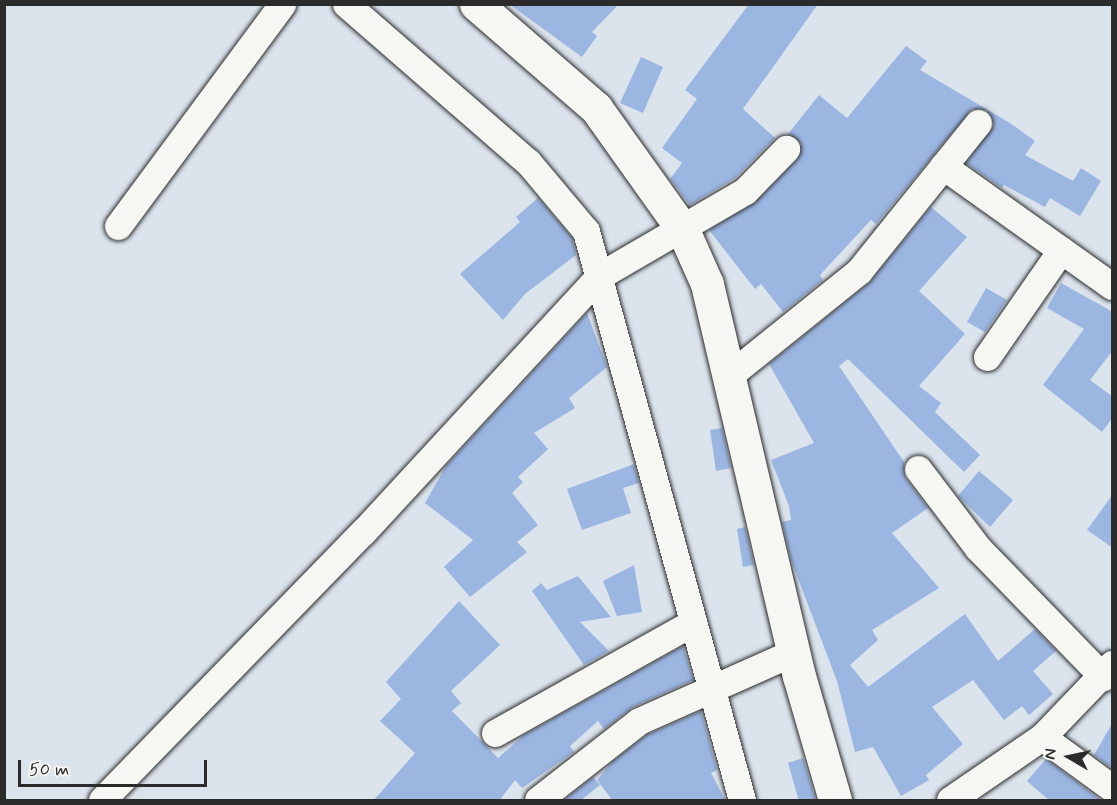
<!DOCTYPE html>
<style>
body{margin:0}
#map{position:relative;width:1117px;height:805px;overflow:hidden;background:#dbe3ed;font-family:Mynerve,sans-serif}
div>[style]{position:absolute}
.building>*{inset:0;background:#9cb6e2}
.roads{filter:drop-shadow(0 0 2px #2b2b2b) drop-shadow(0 0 2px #2b2b2b)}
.street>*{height:27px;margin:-13.5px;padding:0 13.5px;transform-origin:13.5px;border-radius:13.5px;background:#f6f6f2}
.secondary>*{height:33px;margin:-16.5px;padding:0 16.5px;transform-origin:16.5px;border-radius:16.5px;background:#f6f6f2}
span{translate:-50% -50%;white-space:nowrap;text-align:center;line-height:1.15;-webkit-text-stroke:4.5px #f6f6f2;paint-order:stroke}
.frame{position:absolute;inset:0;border:6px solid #2b2b2b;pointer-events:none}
.north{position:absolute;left:1039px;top:727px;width:60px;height:60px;-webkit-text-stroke:4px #f6f6f2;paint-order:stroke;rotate:279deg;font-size:16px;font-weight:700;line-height:24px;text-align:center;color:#2b2b2b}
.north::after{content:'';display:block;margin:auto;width:21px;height:27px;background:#2b2b2b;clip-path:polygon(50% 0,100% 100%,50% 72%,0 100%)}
.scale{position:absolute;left:18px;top:760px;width:189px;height:27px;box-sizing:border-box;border:3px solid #2b2b2b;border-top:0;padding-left:8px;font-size:18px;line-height:21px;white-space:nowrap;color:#2b2b2b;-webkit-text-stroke:4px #f6f6f2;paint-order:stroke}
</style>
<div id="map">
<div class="building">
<div style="clip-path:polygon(509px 4px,619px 4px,592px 32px,597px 36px,582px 57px)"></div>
<div style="clip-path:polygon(749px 4px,818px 4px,743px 109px,775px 138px,735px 178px,690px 205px,670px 179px,682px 163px,662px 148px,697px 99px,685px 90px)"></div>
<div style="clip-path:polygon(906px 46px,927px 61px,920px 70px,1010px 123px,1035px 141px,1025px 155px,1073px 181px,1081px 168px,1101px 181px,1080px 216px,1050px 198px,1045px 207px,1004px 185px,1002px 188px,966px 163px,994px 125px,987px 110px,972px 109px,876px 224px,871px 220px,820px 275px,823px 280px,783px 312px,761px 284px,755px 289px,709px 230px,756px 202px,797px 160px,801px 144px,788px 134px,819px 95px,847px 118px)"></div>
<div style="clip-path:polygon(641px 57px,663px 67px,643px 113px,620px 103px)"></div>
<div style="clip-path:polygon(538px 198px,572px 238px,576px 255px,525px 294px,503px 320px,460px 274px,520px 222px,516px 217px)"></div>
<div style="clip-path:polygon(931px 207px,967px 237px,919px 291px,965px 334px,919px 386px,941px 403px,935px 412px,980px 455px,964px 472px,848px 359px,839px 366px,904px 462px,905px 478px,928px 508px,892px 533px,939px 588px,872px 630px,878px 640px,850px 665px,868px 687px,965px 614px,998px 661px,1035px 629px,1056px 651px,1033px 671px,1053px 694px,1029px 715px,1022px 706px,1004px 720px,973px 680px,932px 707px,963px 744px,926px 775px,929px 780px,901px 796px,873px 747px,855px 752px,837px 681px,791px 560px,782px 522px,791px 520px,789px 506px,771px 460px,814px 443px,769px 364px,869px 283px)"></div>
<div style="clip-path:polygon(1061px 283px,1113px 312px,1113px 350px,1090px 380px,1113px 397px,1113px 417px,1102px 432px,1043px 385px,1084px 329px,1047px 308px)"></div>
<div style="clip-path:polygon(986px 288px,1007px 300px,985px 332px,967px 322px)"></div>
<div style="clip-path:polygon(587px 313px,607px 367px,569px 398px,575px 408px,534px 433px,548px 449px,518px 477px,523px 482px,512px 493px,538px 525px,517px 542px,527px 552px,470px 597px,444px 567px,473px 540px,425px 503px,446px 466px)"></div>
<div style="clip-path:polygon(722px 428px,731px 468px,716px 471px,710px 430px)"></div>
<div style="clip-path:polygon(634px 464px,639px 483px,623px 488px,631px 513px,582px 530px,567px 489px)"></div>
<div style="clip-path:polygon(979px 471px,1013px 500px,990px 527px,958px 496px)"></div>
<div style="clip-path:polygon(1113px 494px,1113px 548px,1087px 530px)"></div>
<div style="clip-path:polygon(745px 527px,754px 565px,743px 567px,737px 529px)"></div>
<div style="clip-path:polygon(634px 565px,642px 612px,617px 616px,603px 581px)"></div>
<div style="clip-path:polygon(578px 576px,611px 617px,580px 622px,609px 651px,584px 665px,532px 591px,541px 583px,547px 590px)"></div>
<div style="clip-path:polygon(459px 601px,500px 645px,451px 691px,461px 703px,452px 711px,498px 758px,524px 735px,683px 646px,693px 680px,633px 707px,604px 729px,598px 721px,570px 746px,574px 752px,522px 788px,515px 780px,499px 801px,373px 801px,415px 753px,380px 721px,401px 699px,386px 682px)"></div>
<div style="clip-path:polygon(701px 711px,717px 770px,711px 773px,726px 801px,613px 801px,597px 780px,613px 761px,647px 735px)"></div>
<div style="clip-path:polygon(1113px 722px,1113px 769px,1094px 755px)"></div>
<div style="clip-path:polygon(803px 758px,816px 801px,799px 801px,788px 763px)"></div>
<div style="clip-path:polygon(1046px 759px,1102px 801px,1050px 801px,1027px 781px)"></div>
<div style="clip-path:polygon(593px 777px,600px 785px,580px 801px,563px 801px)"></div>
</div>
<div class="roads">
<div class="street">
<div style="left:346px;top:4px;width:241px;rotate:41deg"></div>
<div style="left:528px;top:162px;width:90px;rotate:50deg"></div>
<div style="left:586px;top:231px;width:590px;rotate:74.67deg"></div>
<div style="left:943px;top:166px;width:207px;rotate:35.4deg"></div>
<div style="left:118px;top:226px;width:276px;rotate:-53.5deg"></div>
<div style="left:987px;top:357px;width:130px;rotate:-55.3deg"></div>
<div style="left:731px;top:374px;width:164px;rotate:-38.8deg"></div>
<div style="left:859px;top:271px;width:190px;rotate:-51.2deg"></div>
<div style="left:918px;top:469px;width:99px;rotate:52.8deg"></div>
<div style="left:978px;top:548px;width:180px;rotate:45.9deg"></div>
<div style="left:495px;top:733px;width:226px;rotate:-29.2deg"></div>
<div style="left:1042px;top:737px;width:87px;rotate:36.1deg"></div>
<div style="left:102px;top:800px;width:374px;rotate:-45.8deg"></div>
<div style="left:363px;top:532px;width:348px;rotate:-47.3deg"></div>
<div style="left:599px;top:276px;width:169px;rotate:-30.2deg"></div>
<div style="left:745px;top:191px;width:59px;rotate:-45.7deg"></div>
<div style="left:538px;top:800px;width:128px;rotate:-38deg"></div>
<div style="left:639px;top:721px;width:170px;rotate:-24deg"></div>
<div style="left:950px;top:800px;width:112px;rotate:-34.4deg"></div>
<div style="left:1042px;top:737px;width:101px;rotate:-46.2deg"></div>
</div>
<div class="secondary">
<div style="left:476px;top:4px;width:159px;rotate:40.9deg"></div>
<div style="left:596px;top:108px;width:150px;rotate:54.5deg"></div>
<div style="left:683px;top:230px;width:59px;rotate:66deg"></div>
<div style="left:707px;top:284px;width:403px;rotate:76.8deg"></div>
<div style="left:799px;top:676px;width:129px;rotate:73.8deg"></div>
</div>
</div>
<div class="frame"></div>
<div class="north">N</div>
<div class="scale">50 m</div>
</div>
